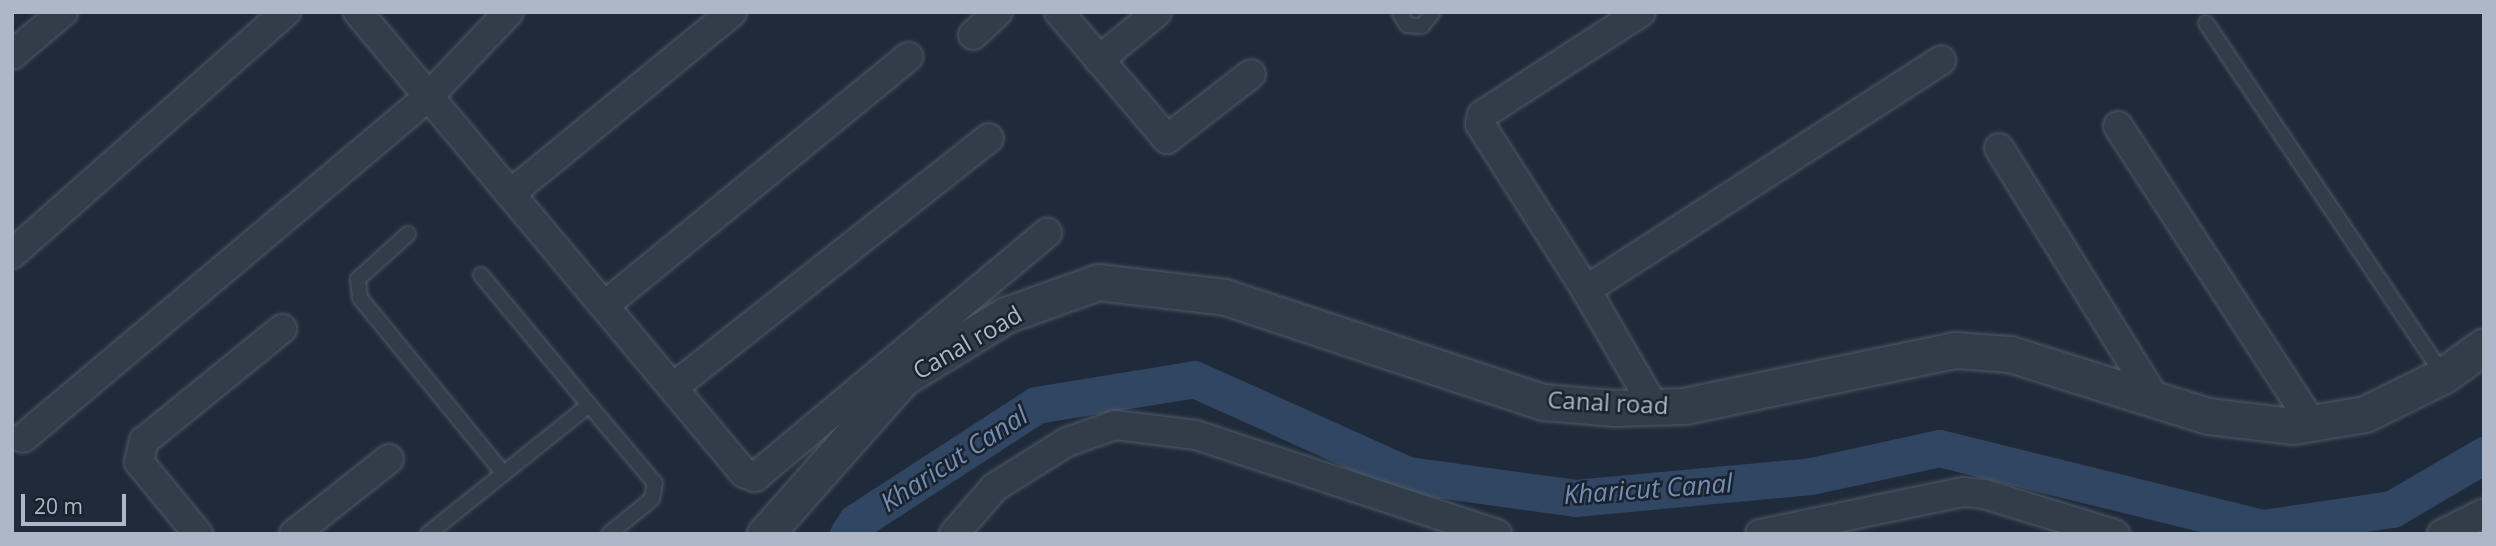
<!DOCTYPE html>
<style>
body{margin:0}
#map{position:relative;width:2496px;height:546px;overflow:hidden;background:#1f2b3a;font-family:"Open Sans",sans-serif}
div>[style]{position:absolute}
.canal>*{height:37px;margin:-18.5px;padding:0 18.5px;transform-origin:18.5px;border-radius:18.5px;background:#314662}
.roads{filter:drop-shadow(0 0 2px #505a68) drop-shadow(0 0 2px #505a68)}
.service>*{height:14px;margin:-7px;padding:0 7px;transform-origin:7px;border-radius:7px;background:#333d4a}
.minor>*{height:28px;margin:-14px;padding:0 14px;transform-origin:14px;border-radius:14px;background:#333d4a}
.tertiary>*{height:35px;margin:-17.5px;padding:0 17.5px;transform-origin:17.5px;border-radius:17.5px;background:#333d4a}
span{translate:-50% -50%;white-space:nowrap;text-align:center;line-height:1.15;-webkit-text-stroke:5px #19222e;paint-order:stroke}
.street-label{font-size:24px;color:#adb7c7}
.water-label{font-size:26px;color:#748eb1;font-style:italic}
.frame{position:absolute;inset:0;border:14px solid #adb7c7;pointer-events:none}
.scale{position:absolute;left:21px;top:494px;width:105px;height:32px;box-sizing:border-box;border:4px solid #adb7c7;border-top:0;padding-left:9px;font-size:21px;line-height:24px;white-space:nowrap;color:#adb7c7;-webkit-text-stroke:5px #19222e;paint-order:stroke}
</style>
<div id="map">
<div class="canal">
<div style="left:848px;top:534px;width:14px;rotate:-56deg"></div>
<div style="left:856px;top:522px;width:215px;rotate:-33deg"></div>
<div style="left:1036px;top:405px;width:160px;rotate:-9.3deg"></div>
<div style="left:1194px;top:379px;width:235px;rotate:24.2deg"></div>
<div style="left:1408px;top:475px;width:169px;rotate:7.8deg"></div>
<div style="left:1575px;top:498px;width:237px;rotate:-5.3deg"></div>
<div style="left:1811px;top:476px;width:131px;rotate:-12.3deg"></div>
<div style="left:1939px;top:448px;width:334px;rotate:13.9deg"></div>
<div style="left:2263px;top:528px;width:130px;rotate:-8.4deg"></div>
<div style="left:2392px;top:509px;width:107px;rotate:-30.4deg"></div>
</div>
<div class="roads">
<div class="service">
<div style="left:1399px;top:12px;width:15px;rotate:58deg"></div>
<div style="left:1407px;top:25px;width:15px;rotate:4deg"></div>
<div style="left:1422px;top:26px;width:18px;rotate:-52deg"></div>
<div style="left:2206px;top:23px;width:424px;rotate:56deg"></div>
<div style="left:408px;top:234px;width:67px;rotate:138deg"></div>
<div style="left:358px;top:279px;width:19px;rotate:84deg"></div>
<div style="left:360px;top:298px;width:226px;rotate:50.7deg"></div>
<div style="left:481px;top:275px;width:169px;rotate:50.3deg"></div>
<div style="left:428px;top:534px;width:206px;rotate:-38.7deg"></div>
<div style="left:589px;top:405px;width:102px;rotate:49.8deg"></div>
<div style="left:655px;top:483px;width:16px;rotate:101deg"></div>
<div style="left:652px;top:499px;width:55px;rotate:140.9deg"></div>
</div>
<div class="minor">
<div style="left:358px;top:12px;width:601px;rotate:50.06deg"></div>
<div style="left:744px;top:473px;width:12px;rotate:20deg"></div>
<div style="left:755px;top:477px;width:381px;rotate:-39.9deg"></div>
<div style="left:1059px;top:12px;width:167px;rotate:49.6deg"></div>
<div style="left:1167px;top:139px;width:106px;rotate:-37.7deg"></div>
<div style="left:1641px;top:12px;width:189px;rotate:147.1deg"></div>
<div style="left:1482px;top:115px;width:9px;rotate:103deg"></div>
<div style="left:1480px;top:124px;width:197px;rotate:57.4deg"></div>
<div style="left:1586px;top:290px;width:423px;rotate:-32.9deg"></div>
<div style="left:973px;top:35px;width:34px;rotate:-43deg"></div>
<div style="left:12px;top:55px;width:67px;rotate:-40.1deg"></div>
<div style="left:1099px;top:60px;width:75px;rotate:-39.6deg"></div>
<div style="left:2118px;top:126px;width:356px;rotate:56.9deg"></div>
<div style="left:1999px;top:148px;width:296px;rotate:58.1deg"></div>
<div style="left:510px;top:194px;width:287px;rotate:-39.3deg"></div>
<div style="left:12px;top:254px;width:366px;rotate:-41.5deg"></div>
<div style="left:1586px;top:290px;width:135px;rotate:59.8deg"></div>
<div style="left:605px;top:305px;width:392px;rotate:-39.3deg"></div>
<div style="left:675px;top:386px;width:400px;rotate:-38.3deg"></div>
<div style="left:23px;top:438px;width:529px;rotate:-40.1deg"></div>
<div style="left:428px;top:97px;width:117px;rotate:-46.4deg"></div>
<div style="left:198px;top:534px;width:93px;rotate:-129.3deg"></div>
<div style="left:139px;top:462px;width:22px;rotate:-77deg"></div>
<div style="left:144px;top:441px;width:178px;rotate:-39.1deg"></div>
<div style="left:294px;top:534px;width:121px;rotate:-38.3deg"></div>
<div style="left:954px;top:534px;width:62px;rotate:-48.9deg"></div>
<div style="left:995px;top:487px;width:85px;rotate:-32deg"></div>
<div style="left:1067px;top:442px;width:51px;rotate:-19.5deg"></div>
<div style="left:1115px;top:425px;width:82px;rotate:7deg"></div>
<div style="left:1196px;top:435px;width:317px;rotate:18.2deg"></div>
<div style="left:1760px;top:534px;width:207px;rotate:-11.7deg"></div>
<div style="left:1963px;top:492px;width:21px;rotate:5deg"></div>
<div style="left:1984px;top:494px;width:137px;rotate:17deg"></div>
<div style="left:2442px;top:534px;width:47px;rotate:-26.6deg"></div>
</div>
<div class="tertiary">
<div style="left:765px;top:534px;width:208px;rotate:-48.5deg"></div>
<div style="left:903px;top:378px;width:121px;rotate:-31.5deg"></div>
<div style="left:1006px;top:315px;width:98px;rotate:-19.7deg"></div>
<div style="left:1098px;top:282px;width:128px;rotate:6.7deg"></div>
<div style="left:1225px;top:297px;width:335px;rotate:18.3deg"></div>
<div style="left:1543px;top:402px;width:72px;rotate:4.8deg"></div>
<div style="left:1615px;top:408px;width:69px;rotate:-1.7deg"></div>
<div style="left:1684px;top:406px;width:277px;rotate:-11.7deg"></div>
<div style="left:1955px;top:350px;width:55px;rotate:4.2deg"></div>
<div style="left:2010px;top:354px;width:207px;rotate:17.4deg"></div>
<div style="left:2208px;top:416px;width:86px;rotate:6.7deg"></div>
<div style="left:2293px;top:426px;width:73px;rotate:-9.5deg"></div>
<div style="left:2365px;top:414px;width:88px;rotate:-26.3deg"></div>
<div style="left:2444px;top:375px;width:49px;rotate:-35.9deg"></div>
</div>
</div>
<div class="street-label">
<span style="left:967px;top:342px;rotate:-30deg">Canal road</span>
<span style="left:1608px;top:402px;rotate:3deg">Canal road</span>
</div>
<div class="water-label">
<span style="left:954px;top:459px;rotate:-33deg">Kharicut Canal</span>
<span style="left:1648px;top:489px;rotate:-4deg">Kharicut Canal</span>
</div>
<div class="frame"></div>
<div class="scale">20 m</div>
</div>
